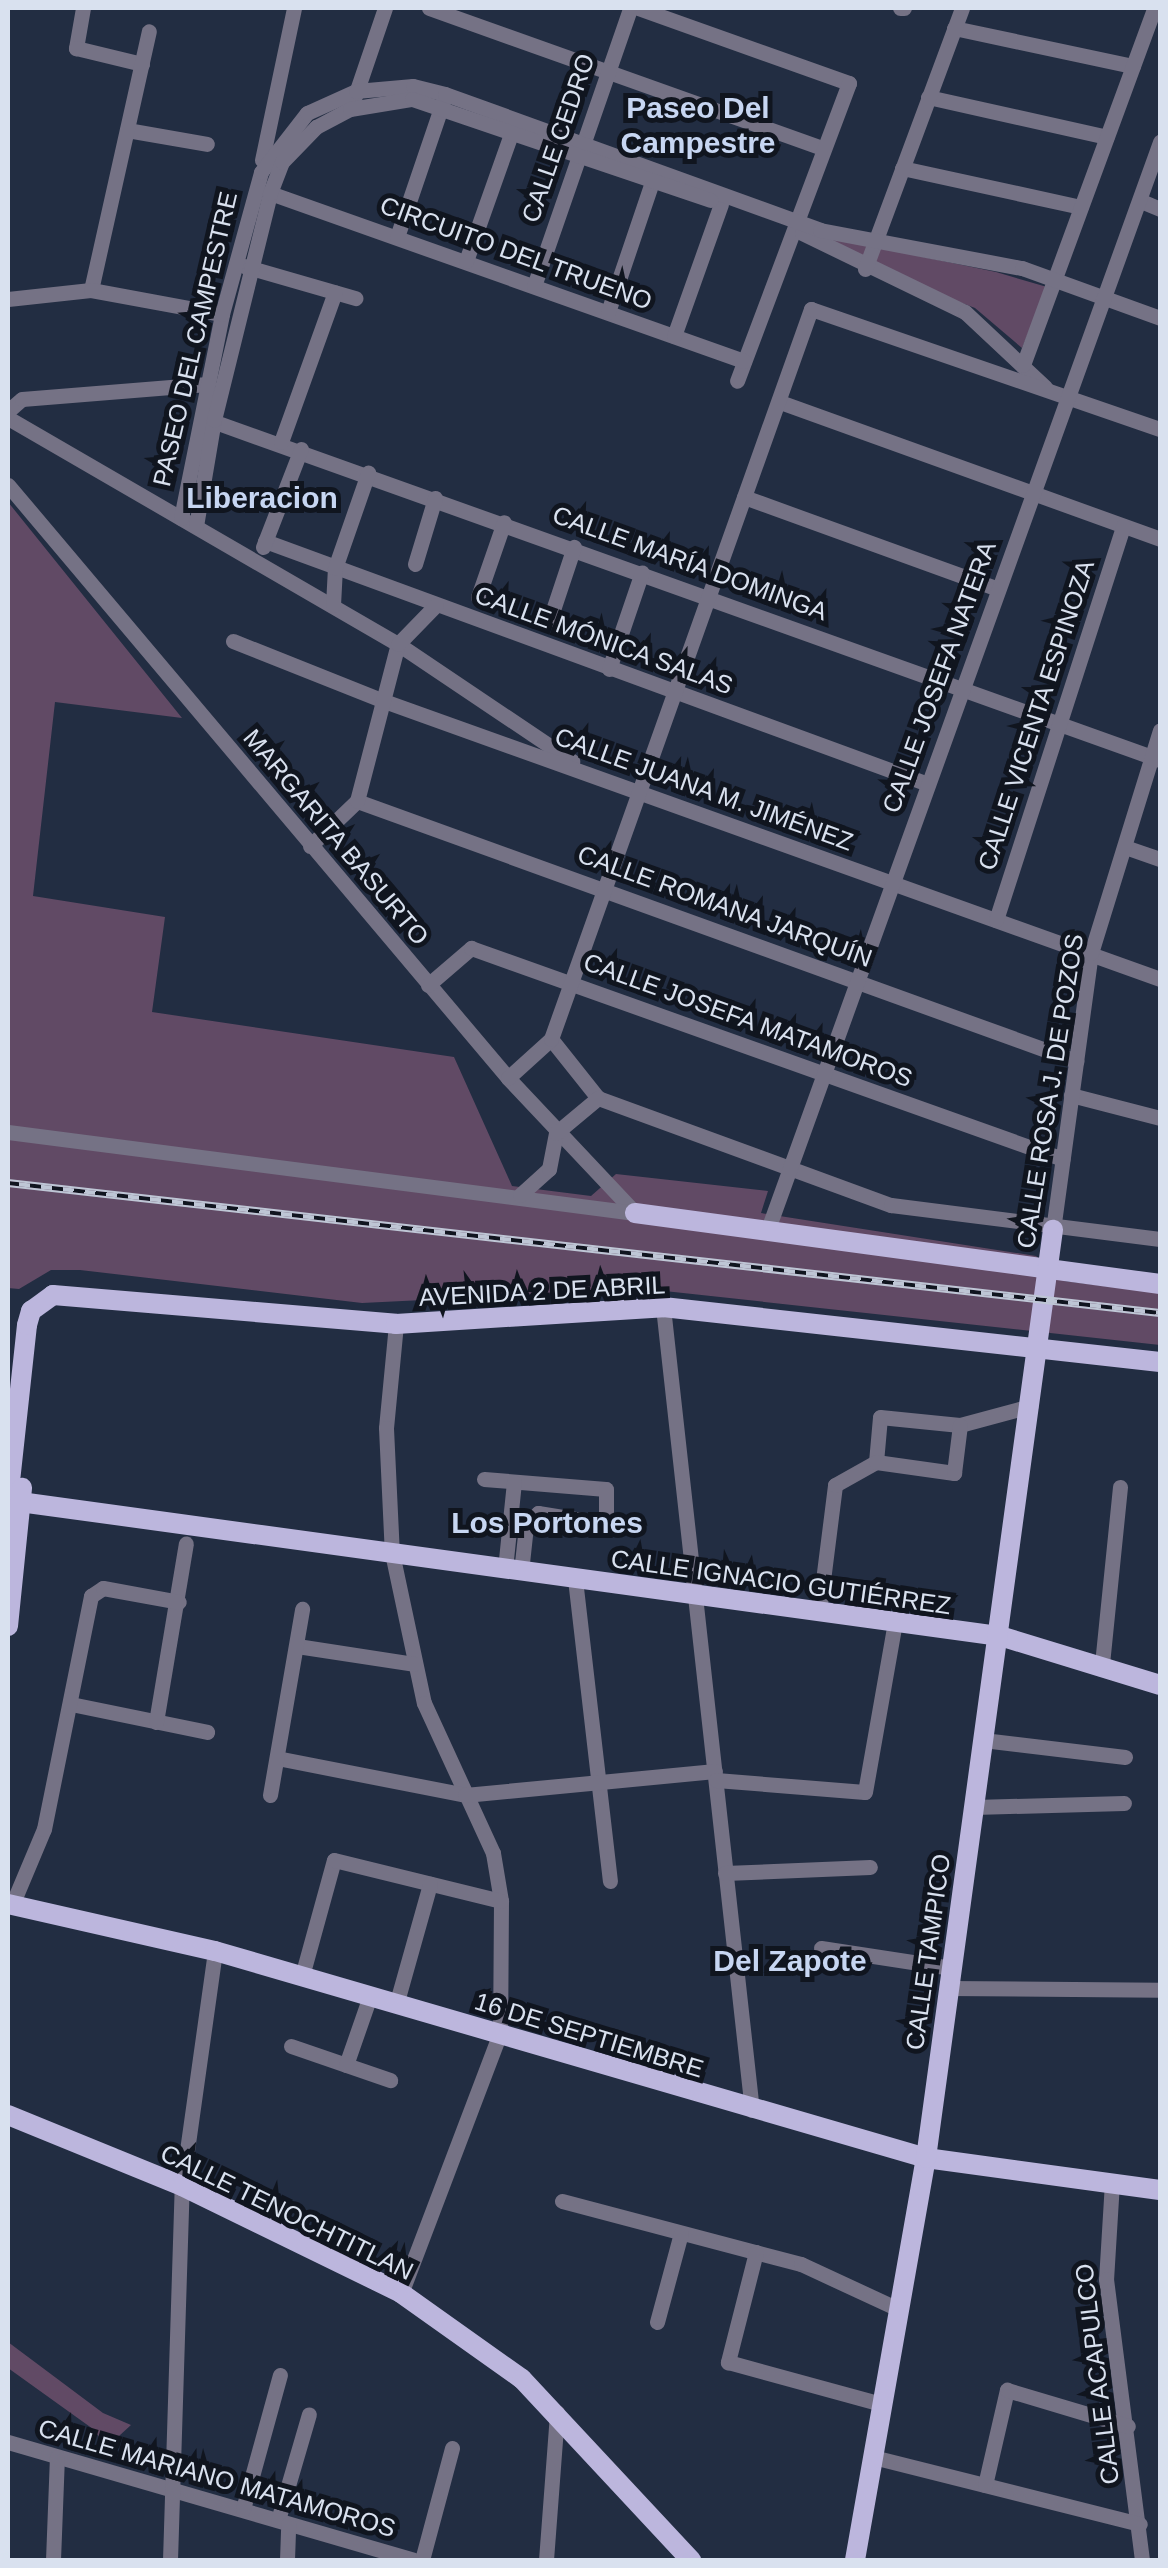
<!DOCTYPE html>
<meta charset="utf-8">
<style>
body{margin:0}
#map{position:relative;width:1168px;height:2568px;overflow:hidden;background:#222d42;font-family:Arial,sans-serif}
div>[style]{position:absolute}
.green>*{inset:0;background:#614a65}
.minor>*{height:15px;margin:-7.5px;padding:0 7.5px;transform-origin:7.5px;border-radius:7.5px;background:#757285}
.major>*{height:20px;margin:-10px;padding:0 10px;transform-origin:10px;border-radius:10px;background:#bcb6dd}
.rail>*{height:8px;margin-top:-4px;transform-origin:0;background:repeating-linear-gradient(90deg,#10151f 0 11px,#bec6d5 0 22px);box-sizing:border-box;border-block:2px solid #bec6d5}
span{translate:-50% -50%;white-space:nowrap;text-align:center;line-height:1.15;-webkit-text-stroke:10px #10151f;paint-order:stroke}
.street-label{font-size:25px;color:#d9e1ef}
.quarter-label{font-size:30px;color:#c7d6f2;font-weight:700}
.frame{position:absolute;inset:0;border:10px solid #d9e1ef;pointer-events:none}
</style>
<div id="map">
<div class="green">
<div style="clip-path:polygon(827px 237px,996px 272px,1047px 287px,1022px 348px,975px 308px,878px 271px)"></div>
<div style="clip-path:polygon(8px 502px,182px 718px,55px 702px,33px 896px,165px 917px,152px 1012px,454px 1057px,512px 1186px,591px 1196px,616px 1174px,768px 1191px,761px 1213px,1036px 1256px,1064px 1281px,1160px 1293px,1160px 1345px,646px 1289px,362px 1303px,80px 1270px,51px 1270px,19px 1289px,8px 1288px)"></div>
<div style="clip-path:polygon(8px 2342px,103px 2413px,131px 2425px,107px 2447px,93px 2429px,8px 2368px)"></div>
</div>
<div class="minor">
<div style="left:83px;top:8px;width:41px;rotate:99.9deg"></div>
<div style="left:76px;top:48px;width:68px;rotate:13.6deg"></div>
<div style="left:429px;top:8px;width:418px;rotate:19.6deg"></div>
<div style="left:638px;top:8px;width:224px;rotate:19.6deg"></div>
<div style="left:849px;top:83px;width:318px;rotate:110.6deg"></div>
<div style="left:900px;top:8px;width:4px"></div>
<div style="left:954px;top:28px;width:183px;rotate:12deg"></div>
<div style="left:355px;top:96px;width:93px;rotate:-71.2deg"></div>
<div style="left:928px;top:97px;width:183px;rotate:12.6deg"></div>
<div style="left:127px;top:130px;width:81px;rotate:9.9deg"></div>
<div style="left:262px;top:160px;width:155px;rotate:-78.1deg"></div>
<div style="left:902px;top:168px;width:183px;rotate:12.3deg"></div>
<div style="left:270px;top:193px;width:503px;rotate:19.52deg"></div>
<div style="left:1141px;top:201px;width:21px;rotate:23deg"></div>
<div style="left:802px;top:233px;width:181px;rotate:25.9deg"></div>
<div style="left:965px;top:312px;width:110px;rotate:43.2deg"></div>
<div style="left:397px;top:237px;width:146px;rotate:-71.2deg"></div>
<div style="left:466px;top:261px;width:138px;rotate:-70.5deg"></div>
<div style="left:244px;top:266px;width:116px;rotate:16.1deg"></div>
<div style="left:865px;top:269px;width:278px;rotate:-69.6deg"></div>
<div style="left:534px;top:286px;width:294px;rotate:-70.9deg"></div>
<div style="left:91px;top:290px;width:265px;rotate:-77.4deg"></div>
<div style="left:8px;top:299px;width:83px;rotate:-6.2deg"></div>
<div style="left:91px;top:290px;width:133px;rotate:10.4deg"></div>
<div style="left:608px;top:312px;width:140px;rotate:-71.3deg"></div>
<div style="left:674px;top:336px;width:140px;rotate:-70.4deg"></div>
<div style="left:1023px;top:365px;width:380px;rotate:-69.8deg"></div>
<div style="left:780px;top:402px;width:404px;rotate:19.8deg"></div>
<div style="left:8px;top:411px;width:18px;rotate:-41deg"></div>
<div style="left:22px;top:399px;width:186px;rotate:-4.6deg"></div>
<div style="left:8px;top:418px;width:451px;rotate:30.1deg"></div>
<div style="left:398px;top:644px;width:210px;rotate:33.9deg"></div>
<div style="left:204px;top:418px;width:1015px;rotate:19.68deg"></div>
<div style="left:281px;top:442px;width:159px;rotate:-70.2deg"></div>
<div style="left:8px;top:485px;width:776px;rotate:49.86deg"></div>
<div style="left:508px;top:1078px;width:185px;rotate:46.7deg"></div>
<div style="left:744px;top:497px;width:270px;rotate:19.9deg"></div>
<div style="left:181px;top:518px;width:208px;rotate:-78.6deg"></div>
<div style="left:222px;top:314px;width:147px;rotate:-74.6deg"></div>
<div style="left:261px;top:172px;width:75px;rotate:-52.1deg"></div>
<div style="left:307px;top:113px;width:54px;rotate:-24.2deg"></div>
<div style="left:356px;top:91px;width:57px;rotate:-5deg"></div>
<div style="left:413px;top:86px;width:33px;rotate:14deg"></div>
<div style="left:445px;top:94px;width:399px;rotate:19.9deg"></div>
<div style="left:820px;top:230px;width:206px;rotate:10.7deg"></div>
<div style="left:1022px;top:268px;width:147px;rotate:19.9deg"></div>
<div style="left:196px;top:526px;width:108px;rotate:-80.4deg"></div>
<div style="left:214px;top:420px;width:234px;rotate:-76.1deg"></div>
<div style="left:270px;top:193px;width:33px;rotate:-69deg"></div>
<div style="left:282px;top:162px;width:49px;rotate:-45.8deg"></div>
<div style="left:316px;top:127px;width:38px;rotate:-28deg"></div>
<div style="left:350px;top:109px;width:63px;rotate:-9.2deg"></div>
<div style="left:412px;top:99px;width:315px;rotate:18.7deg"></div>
<div style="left:265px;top:541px;width:706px;rotate:20.13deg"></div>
<div style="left:263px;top:547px;width:105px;rotate:-68.8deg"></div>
<div style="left:415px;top:564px;width:69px;rotate:-73.1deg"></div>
<div style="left:478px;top:597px;width:79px;rotate:-70.9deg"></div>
<div style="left:333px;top:605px;width:37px;rotate:-87deg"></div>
<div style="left:335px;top:568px;width:101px;rotate:-70.8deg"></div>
<div style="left:550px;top:619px;width:76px;rotate:-71.6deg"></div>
<div style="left:233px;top:641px;width:162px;rotate:21.7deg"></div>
<div style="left:384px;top:701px;width:824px;rotate:19.71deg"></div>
<div style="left:609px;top:669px;width:102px;rotate:-71.2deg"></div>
<div style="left:357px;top:801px;width:765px;rotate:19.88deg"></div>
<div style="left:310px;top:846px;width:65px;rotate:-43.8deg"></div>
<div style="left:357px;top:801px;width:162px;rotate:-75.4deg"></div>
<div style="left:398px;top:644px;width:54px;rotate:-45.7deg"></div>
<div style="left:1125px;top:847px;width:37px;rotate:19deg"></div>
<div style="left:996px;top:920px;width:414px;rotate:-72.1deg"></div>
<div style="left:428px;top:985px;width:57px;rotate:-40.7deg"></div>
<div style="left:471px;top:948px;width:628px;rotate:19.62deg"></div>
<div style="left:551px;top:1039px;width:75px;rotate:51.5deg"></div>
<div style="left:598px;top:1098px;width:312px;rotate:20.1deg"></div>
<div style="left:891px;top:1205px;width:271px;rotate:7.2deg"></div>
<div style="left:508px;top:1078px;width:58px;rotate:-42.2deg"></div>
<div style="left:551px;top:1039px;width:775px;rotate:-70.4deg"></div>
<div style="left:811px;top:309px;width:369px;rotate:19deg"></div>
<div style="left:1071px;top:1095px;width:92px;rotate:14.5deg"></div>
<div style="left:8px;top:1132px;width:632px;rotate:7.36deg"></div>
<div style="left:520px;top:1195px;width:39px;rotate:-42deg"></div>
<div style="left:549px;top:1169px;width:37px;rotate:-79deg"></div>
<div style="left:556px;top:1133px;width:55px;rotate:-39.8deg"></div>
<div style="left:768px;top:1229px;width:1156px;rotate:-70.17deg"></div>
<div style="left:1053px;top:1230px;width:280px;rotate:-82.2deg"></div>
<div style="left:1091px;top:953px;width:233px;rotate:-72.8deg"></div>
<div style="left:663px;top:1307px;width:808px;rotate:83.68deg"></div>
<div style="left:396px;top:1324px;width:104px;rotate:95.5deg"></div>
<div style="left:386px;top:1428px;width:125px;rotate:87.3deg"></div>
<div style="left:392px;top:1553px;width:153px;rotate:78deg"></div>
<div style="left:424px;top:1703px;width:165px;rotate:65.3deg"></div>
<div style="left:493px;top:1853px;width:49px;rotate:80.5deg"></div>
<div style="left:501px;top:1901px;width:132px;rotate:90.4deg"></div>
<div style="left:500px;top:2033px;width:278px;rotate:110.8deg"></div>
<div style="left:876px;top:1462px;width:45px;rotate:-84.9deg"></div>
<div style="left:880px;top:1417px;width:80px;rotate:5.7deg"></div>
<div style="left:960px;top:1425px;width:73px;rotate:-15deg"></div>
<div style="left:484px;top:1479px;width:122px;rotate:4.7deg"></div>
<div style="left:606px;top:1489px;width:35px;rotate:90deg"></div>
<div style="left:606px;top:1524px;width:69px;rotate:-170.8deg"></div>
<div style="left:538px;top:1513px;width:18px;rotate:133deg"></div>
<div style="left:526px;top:1526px;width:46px;rotate:96.2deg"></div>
<div style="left:505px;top:1569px;width:87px;rotate:-84.1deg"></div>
<div style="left:575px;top:1579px;width:304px;rotate:83.4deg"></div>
<div style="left:819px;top:1612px;width:128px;rotate:-82.8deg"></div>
<div style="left:835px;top:1485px;width:47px;rotate:-29.3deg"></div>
<div style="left:876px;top:1462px;width:79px;rotate:8deg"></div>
<div style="left:954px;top:1473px;width:48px;rotate:-82.9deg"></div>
<div style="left:297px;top:1646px;width:118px;rotate:8.7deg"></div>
<div style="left:1102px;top:1664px;width:178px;rotate:-84.2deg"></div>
<div style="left:71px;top:1704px;width:139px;rotate:11.6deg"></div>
<div style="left:156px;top:1722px;width:181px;rotate:-80.5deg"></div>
<div style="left:983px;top:1740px;width:143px;rotate:6.8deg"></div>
<div style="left:277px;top:1758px;width:192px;rotate:11.1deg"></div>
<div style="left:465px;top:1795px;width:251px;rotate:-5.5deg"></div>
<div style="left:716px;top:1780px;width:149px;rotate:4.6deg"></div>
<div style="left:865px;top:1792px;width:174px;rotate:-80deg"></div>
<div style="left:270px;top:1795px;width:189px;rotate:-80.2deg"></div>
<div style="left:974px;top:1807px;width:150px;rotate:-1.5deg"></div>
<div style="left:725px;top:1873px;width:145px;rotate:-2.4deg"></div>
<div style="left:12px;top:1905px;width:82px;rotate:-67.2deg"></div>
<div style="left:44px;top:1829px;width:238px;rotate:-78.6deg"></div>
<div style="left:91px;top:1596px;width:14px;rotate:-34deg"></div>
<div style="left:103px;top:1588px;width:77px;rotate:10.4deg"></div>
<div style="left:821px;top:1948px;width:132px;rotate:8.7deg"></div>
<div style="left:302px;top:1976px;width:120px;rotate:-74.6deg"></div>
<div style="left:334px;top:1860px;width:172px;rotate:13.8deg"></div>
<div style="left:947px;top:1988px;width:213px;rotate:0.5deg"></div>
<div style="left:396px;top:2005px;width:126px;rotate:-74.3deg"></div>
<div style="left:291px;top:2046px;width:105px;rotate:19deg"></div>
<div style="left:346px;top:2065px;width:73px;rotate:-70.8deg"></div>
<div style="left:1112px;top:2182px;width:97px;rotate:93.5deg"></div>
<div style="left:1106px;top:2279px;width:283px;rotate:82.7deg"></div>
<div style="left:562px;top:2201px;width:247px;rotate:14.8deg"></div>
<div style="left:801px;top:2264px;width:107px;rotate:24.9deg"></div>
<div style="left:756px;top:2252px;width:114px;rotate:104.3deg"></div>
<div style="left:728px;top:2362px;width:160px;rotate:15.3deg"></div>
<div style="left:657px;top:2322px;width:92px;rotate:-74.9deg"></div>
<div style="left:8px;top:2442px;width:422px;rotate:16.2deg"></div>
<div style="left:873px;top:2457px;width:275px;rotate:14.1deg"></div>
<div style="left:985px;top:2485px;width:98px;rotate:-77deg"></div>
<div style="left:1007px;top:2390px;width:126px;rotate:16.6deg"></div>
<div style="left:243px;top:2509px;width:139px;rotate:-74.6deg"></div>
<div style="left:278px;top:2520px;width:110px;rotate:-73.7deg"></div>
<div style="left:53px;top:2560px;width:103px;rotate:-87.8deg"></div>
<div style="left:170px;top:2560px;width:374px;rotate:-88.2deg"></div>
<div style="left:182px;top:2186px;width:237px;rotate:-82deg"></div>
<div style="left:287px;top:2560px;width:36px;rotate:-88deg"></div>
<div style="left:422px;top:2560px;width:116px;rotate:-75deg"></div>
<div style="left:546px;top:2560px;width:148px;rotate:-85.7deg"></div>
</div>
<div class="major">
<div style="left:635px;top:1213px;width:530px;rotate:7.7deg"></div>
<div style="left:8px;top:1500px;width:176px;rotate:-83.8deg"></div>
<div style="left:27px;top:1325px;width:15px;rotate:-74deg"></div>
<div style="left:31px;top:1311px;width:27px;rotate:-36deg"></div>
<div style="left:53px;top:1295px;width:344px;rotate:4.8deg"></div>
<div style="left:396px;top:1324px;width:268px;rotate:-3.6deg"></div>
<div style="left:663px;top:1307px;width:500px;rotate:6.31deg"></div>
<div style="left:20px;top:1502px;width:989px;rotate:7.79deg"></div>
<div style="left:1000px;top:1636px;width:167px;rotate:17deg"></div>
<div style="left:8px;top:1626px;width:139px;rotate:-84.2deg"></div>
<div style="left:8px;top:1904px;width:212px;rotate:12.8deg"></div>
<div style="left:215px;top:1951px;width:741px;rotate:16.23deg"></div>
<div style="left:926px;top:2158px;width:236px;rotate:7.8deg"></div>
<div style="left:8px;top:2115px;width:188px;rotate:22.2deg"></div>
<div style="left:182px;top:2186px;width:244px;rotate:26deg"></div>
<div style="left:401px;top:2293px;width:148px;rotate:35.4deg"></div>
<div style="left:522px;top:2379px;width:248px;rotate:47deg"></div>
<div style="left:855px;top:2560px;width:408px;rotate:-80deg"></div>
<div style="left:926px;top:2158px;width:937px;rotate:-82.21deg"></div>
</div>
<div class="rail">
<div style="left:8px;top:1183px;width:1159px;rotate:6.44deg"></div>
</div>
<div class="street-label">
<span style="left:558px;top:138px;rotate:-71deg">CALLE CEDRO</span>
<span style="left:516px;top:253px;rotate:20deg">CIRCUITO DEL TRUENO</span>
<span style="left:195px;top:339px;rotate:-77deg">PASEO DEL CAMPESTRE</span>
<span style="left:690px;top:563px;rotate:20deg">CALLE MARÍA DOMINGA</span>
<span style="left:604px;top:640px;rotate:20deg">CALLE MÓNICA SALAS</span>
<span style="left:939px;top:677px;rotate:-70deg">CALLE JOSEFA NATERA</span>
<span style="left:1036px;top:715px;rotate:-72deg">CALLE VICENTA ESPINOZA</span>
<span style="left:704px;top:789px;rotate:20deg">CALLE JUANA M. JIMÉNEZ</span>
<span style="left:336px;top:837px;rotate:50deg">MARGARITA BASURTO</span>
<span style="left:725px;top:906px;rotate:20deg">CALLE ROMANA JARQUÍN</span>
<span style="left:748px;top:1020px;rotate:20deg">CALLE JOSEFA MATAMOROS</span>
<span style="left:1050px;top:1091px;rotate:-81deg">CALLE ROSA J. DE POZOS</span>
<span style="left:542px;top:1291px;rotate:-3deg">AVENIDA 2 DE ABRIL</span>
<span style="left:781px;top:1582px;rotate:8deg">CALLE IGNACIO GUTIÉRREZ</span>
<span style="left:928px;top:1952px;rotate:-82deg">CALLE TAMPICO</span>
<span style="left:589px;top:2035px;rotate:17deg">16 DE SEPTIEMBRE</span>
<span style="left:287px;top:2212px;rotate:26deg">CALLE TENOCHTITLAN</span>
<span style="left:1097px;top:2374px;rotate:-97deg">CALLE ACAPULCO</span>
<span style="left:217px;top:2478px;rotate:16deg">CALLE MARIANO MATAMOROS</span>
</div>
<div class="quarter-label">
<span style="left:698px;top:125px">Paseo Del<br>Campestre</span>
<span style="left:262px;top:498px">Liberacion</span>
<span style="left:547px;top:1523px">Los Portones</span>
<span style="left:790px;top:1961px">Del Zapote</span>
</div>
<div class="frame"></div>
</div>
